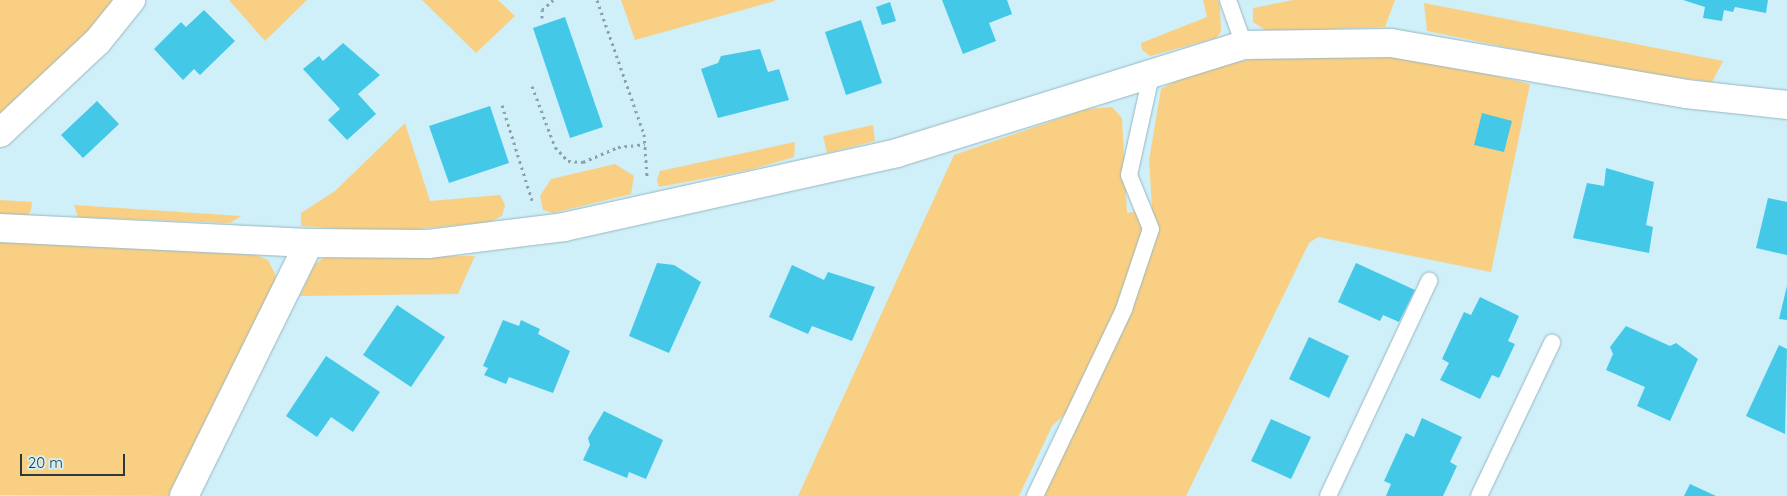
<!DOCTYPE html>
<style>
body{margin:0}
#map{position:relative;width:1787px;height:496px;overflow:hidden;background:#cfeff9;font-family:Quicksand,sans-serif}
div>[style]{position:absolute}
.green>*{inset:0;background:#f9d083}
.building>*{inset:0;background:#44c8e8}
.path>*{height:3px;margin-top:-1.5px;transform-origin:0;background:repeating-linear-gradient(90deg,#8aa2a9 0 2.5px,transparent 0 6.5px)}
.roads{filter:drop-shadow(0 0 1px #98b7c0) drop-shadow(0 0 1px #98b7c0)}
.lane>*{height:16px;margin:-8px;padding:0 8px;transform-origin:8px;border-radius:8px;background:#fff}
.street>*{height:28px;margin:-14px;padding:0 14px;transform-origin:14px;border-radius:14px;background:#fff}
span{translate:-50% -50%;white-space:nowrap;text-align:center;line-height:1.15;-webkit-text-stroke:5px #cfeff9;paint-order:stroke}
.scale{position:absolute;left:20px;top:454px;width:105px;height:22px;box-sizing:border-box;border:2px solid #2c393c;border-top:0;padding-left:6px;font-size:15px;line-height:18px;white-space:nowrap;color:#2c393c;-webkit-text-stroke:4px #cfeff9;paint-order:stroke}
</style>
<div id="map">
<div class="green">
<div style="clip-path:polygon(0 0,122px 0,0 121px)"></div>
<div style="clip-path:polygon(229px 0,307px 0,265px 41px)"></div>
<div style="clip-path:polygon(422px 0,498px 0,515px 16px,476px 53px)"></div>
<div style="clip-path:polygon(621px 0,775px 0,775px 1px,635px 40px)"></div>
<div style="clip-path:polygon(1203px 0,1218px 0,1220px 7px,1221px 32px,1216px 38px,1150px 56px,1142px 50px,1141px 43px,1207px 17px)"></div>
<div style="clip-path:polygon(1293px 0,1395px 0,1385px 27px,1267px 31px,1253px 22px,1253px 8px)"></div>
<div style="clip-path:polygon(1424px 3px,1610px 39px,1723px 61px,1712px 82px,1603px 67px,1427px 31px)"></div>
<div style="clip-path:polygon(1274px 56px,1412px 56px,1530px 84px,1491px 272px,1318px 237px,1309px 243px,1186px 496px,1042px 496px,1097px 385px,1052px 426px,1019px 496px,798px 496px,954px 155px,1087px 109px,1112px 107px,1122px 118px,1127px 213px,1152px 208px,1149px 160px,1161px 89px,1205px 67px)"></div>
<div style="clip-path:polygon(405px 123px,430px 201px,500px 195px,505px 205px,502px 216px,490px 222px,385px 232px,301px 226px,301px 213px,335px 191px)"></div>
<div style="clip-path:polygon(873px 125px,875px 141px,827px 153px,823px 136px)"></div>
<div style="clip-path:polygon(795px 142px,794px 157px,749px 170px,659px 187px,657px 180px,660px 171px)"></div>
<div style="clip-path:polygon(615px 164px,634px 176px,631px 194px,553px 213px,543px 210px,540px 196px,551px 179px)"></div>
<div style="clip-path:polygon(0 200px,32px 202px,31px 210px,26px 218px,0 216px)"></div>
<div style="clip-path:polygon(74px 205px,241px 216px,230px 223px,78px 217px)"></div>
<div style="clip-path:polygon(0 242px,256px 255px,268px 260px,276px 276px,271px 302px,175px 496px,0 495px)"></div>
<div style="clip-path:polygon(475px 256px,458px 294px,300px 296px,315px 264px,325px 257px)"></div>
</div>
<div class="building">
<div style="clip-path:polygon(942px 0,1007px 0,1012px 14px,989px 23px,996px 41px,963px 54px)"></div>
<div style="clip-path:polygon(1683px 0,1768px 0,1766px 13px,1735px 7px,1733px 12px,1724px 10px,1722px 21px,1703px 18px,1705px 7px)"></div>
<div style="clip-path:polygon(890px 2px,896px 21px,882px 25px,876px 7px)"></div>
<div style="clip-path:polygon(204px 10px,235px 41px,200px 75px,194px 69px,183px 80px,154px 49px,181px 22px,186px 27px)"></div>
<div style="clip-path:polygon(565px 17px,603px 127px,570px 138px,533px 28px)"></div>
<div style="clip-path:polygon(861px 20px,882px 83px,846px 95px,825px 32px)"></div>
<div style="clip-path:polygon(343px 43px,380px 75px,358px 94px,376px 114px,347px 140px,328px 120px,340px 109px,303px 69px,319px 56px,323px 61px)"></div>
<div style="clip-path:polygon(760px 49px,768px 72px,779px 69px,789px 100px,718px 118px,701px 69px,718px 63px,721px 56px)"></div>
<div style="clip-path:polygon(97px 101px,119px 124px,83px 158px,61px 135px)"></div>
<div style="clip-path:polygon(490px 106px,509px 163px,449px 183px,429px 126px)"></div>
<div style="clip-path:polygon(1482px 113px,1512px 121px,1504px 152px,1474px 145px)"></div>
<div style="clip-path:polygon(1606px 168px,1654px 182px,1646px 225px,1653px 227px,1649px 253px,1573px 238px,1587px 183px,1604px 186px)"></div>
<div style="clip-path:polygon(1768px 198px,1787px 202px,1787px 255px,1756px 248px)"></div>
<div style="clip-path:polygon(657px 263px,674px 265px,701px 282px,669px 353px,629px 336px)"></div>
<div style="clip-path:polygon(1356px 263px,1415px 290px,1399px 322px,1383px 315px,1380px 321px,1338px 302px)"></div>
<div style="clip-path:polygon(792px 265px,824px 280px,828px 272px,875px 287px,852px 341px,812px 326px,808px 334px,769px 317px)"></div>
<div style="clip-path:polygon(1787px 286px,1787px 320px,1779px 319px)"></div>
<div style="clip-path:polygon(1480px 297px,1519px 316px,1508px 341px,1515px 344px,1499px 378px,1492px 375px,1480px 399px,1440px 380px,1449px 363px,1442px 359px,1464px 312px,1471px 315px)"></div>
<div style="clip-path:polygon(397px 305px,445px 337px,411px 387px,363px 355px)"></div>
<div style="clip-path:polygon(503px 320px,519px 326px,521px 320px,540px 329px,538px 334px,570px 351px,553px 393px,509px 377px,506px 384px,484px 375px,488px 368px,483px 366px)"></div>
<div style="clip-path:polygon(1626px 326px,1670px 346px,1676px 343px,1698px 359px,1670px 421px,1637px 406px,1645px 387px,1606px 370px,1613px 354px,1610px 347px)"></div>
<div style="clip-path:polygon(1309px 337px,1349px 356px,1329px 398px,1289px 379px)"></div>
<div style="clip-path:polygon(1779px 345px,1787px 349px,1785px 434px,1746px 416px)"></div>
<div style="clip-path:polygon(326px 356px,380px 392px,353px 432px,331px 417px,317px 437px,286px 416px)"></div>
<div style="clip-path:polygon(604px 411px,663px 440px,646px 479px,629px 472px,627px 478px,583px 460px,590px 445px,588px 438px)"></div>
<div style="clip-path:polygon(1422px 418px,1462px 437px,1450px 462px,1457px 466px,1443px 496px,1386px 496px,1391px 484px,1384px 481px,1406px 433px,1414px 437px)"></div>
<div style="clip-path:polygon(1271px 419px,1311px 437px,1291px 479px,1251px 461px)"></div>
<div style="clip-path:polygon(1690px 484px,1716px 496px,1684px 496px)"></div>
</div>
<div class="path">
<div style="left:597px;top:0;width:142px;rotate:70.7deg"></div>
<div style="left:644px;top:134px;width:42px;rotate:85.9deg"></div>
<div style="left:542px;top:18px;width:8px;rotate:-90deg"></div>
<div style="left:542px;top:10px;width:15px;rotate:-42deg"></div>
<div style="left:532px;top:86px;width:65px;rotate:69.3deg"></div>
<div style="left:555px;top:147px;width:19px;rotate:47deg"></div>
<div style="left:568px;top:161px;width:15px;rotate:4deg"></div>
<div style="left:583px;top:162px;width:38px;rotate:-23deg"></div>
<div style="left:618px;top:147px;width:27px;rotate:-6deg"></div>
<div style="left:502px;top:105px;width:100px;rotate:72.5deg"></div>
</div>
<div class="roads">
<div class="lane">
<div style="left:1228px;top:0;width:48px;rotate:70.4deg"></div>
<div style="left:1035px;top:496px;width:207px;rotate:-64.5deg"></div>
<div style="left:1124px;top:309px;width:84px;rotate:-71.4deg"></div>
<div style="left:1151px;top:229px;width:58px;rotate:-112.2deg"></div>
<div style="left:1129px;top:175px;width:107px;rotate:-77.5deg"></div>
<div style="left:1328px;top:496px;width:238px;rotate:-64.8deg"></div>
<div style="left:1479px;top:496px;width:170px;rotate:-64.5deg"></div>
</div>
<div class="street">
<div style="left:0;top:133px;width:134px;rotate:-43.2deg"></div>
<div style="left:98px;top:41px;width:53px;rotate:-51.2deg"></div>
<div style="left:0;top:228px;width:309px;rotate:2.8deg"></div>
<div style="left:309px;top:243px;width:119px;rotate:0.5deg"></div>
<div style="left:428px;top:244px;width:137px;rotate:-7.1deg"></div>
<div style="left:564px;top:227px;width:341px;rotate:-12.5deg"></div>
<div style="left:897px;top:153px;width:363px;rotate:-17.3deg"></div>
<div style="left:1244px;top:45px;width:147px;rotate:-0.8deg"></div>
<div style="left:1391px;top:43px;width:299px;rotate:9.8deg"></div>
<div style="left:1686px;top:94px;width:102px;rotate:6.2deg"></div>
<div style="left:184px;top:496px;width:282px;rotate:-63.7deg"></div>
</div>
</div>
<div class="scale">20 m</div>
</div>
